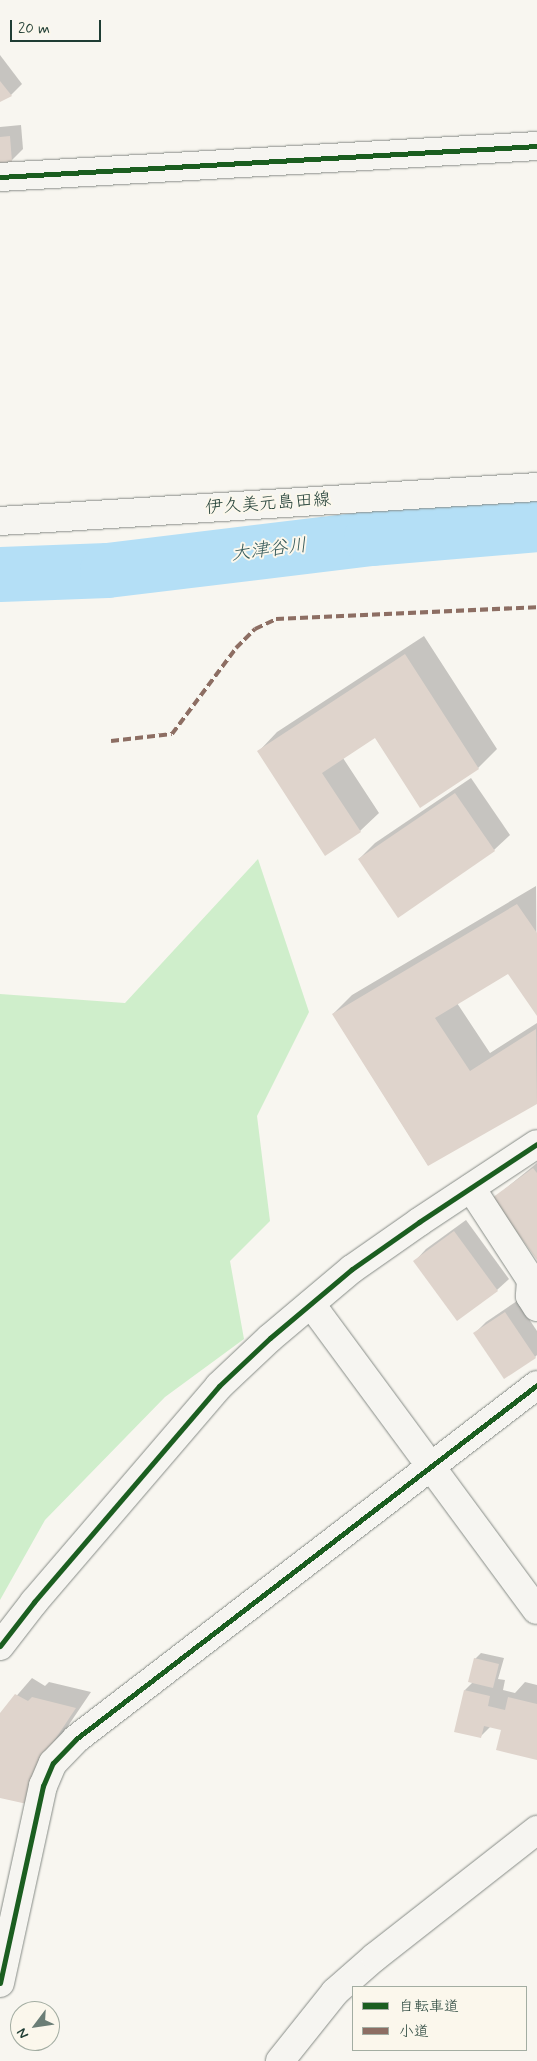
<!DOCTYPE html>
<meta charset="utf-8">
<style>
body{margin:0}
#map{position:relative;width:537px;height:2061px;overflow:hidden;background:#f8f6f0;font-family:Mynerve,"Klee One",sans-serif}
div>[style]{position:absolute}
.green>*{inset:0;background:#cfeecb}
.shadow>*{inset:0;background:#0003}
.river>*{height:55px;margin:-27.5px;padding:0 27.5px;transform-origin:27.5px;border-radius:27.5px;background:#b4dff6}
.building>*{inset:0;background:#dfd4cc}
.roads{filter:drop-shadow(0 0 1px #868b86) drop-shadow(0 0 1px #868b86)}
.minor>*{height:28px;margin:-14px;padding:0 14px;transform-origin:14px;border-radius:14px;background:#f6f5f1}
.secondary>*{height:28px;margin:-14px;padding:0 14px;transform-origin:14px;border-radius:14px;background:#f6f5f1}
.quiet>*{height:4px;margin-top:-2px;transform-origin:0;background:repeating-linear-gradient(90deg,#8d6e63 0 8px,transparent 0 12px)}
.cycleway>*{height:5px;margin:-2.5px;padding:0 2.5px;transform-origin:2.5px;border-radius:2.5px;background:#1b5e20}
span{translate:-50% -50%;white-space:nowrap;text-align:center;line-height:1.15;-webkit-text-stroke:4px #fbf7ec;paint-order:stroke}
.street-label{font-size:18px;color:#1f3d34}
.water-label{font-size:19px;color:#375b5b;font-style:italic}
.legend{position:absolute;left:352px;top:1986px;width:175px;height:65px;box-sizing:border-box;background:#fbf7ec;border:1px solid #a3ada2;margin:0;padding:6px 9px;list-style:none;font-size:15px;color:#1f3d34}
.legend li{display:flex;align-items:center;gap:10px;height:25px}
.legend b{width:25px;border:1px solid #a3ada2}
.north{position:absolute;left:10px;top:2001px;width:50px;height:50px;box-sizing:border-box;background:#fbf7ec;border:1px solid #a3ada2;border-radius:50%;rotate:239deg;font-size:14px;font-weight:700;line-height:20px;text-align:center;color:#1f3d34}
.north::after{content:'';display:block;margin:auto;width:18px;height:22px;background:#6b7e76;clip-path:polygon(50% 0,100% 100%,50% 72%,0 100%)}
.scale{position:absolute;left:10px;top:20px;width:91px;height:22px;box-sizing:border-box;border:2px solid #1f3d34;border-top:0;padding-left:6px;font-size:15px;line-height:18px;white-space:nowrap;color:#1f3d34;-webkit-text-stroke:4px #fbf7ec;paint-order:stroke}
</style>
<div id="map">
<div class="green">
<div style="clip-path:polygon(258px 859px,309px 1012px,257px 1116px,270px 1221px,230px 1261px,244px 1339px,165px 1397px,45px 1520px,0 1600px,0 994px,125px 1003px)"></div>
</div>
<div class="shadow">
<div style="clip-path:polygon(0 55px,22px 84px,11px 95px,0 101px)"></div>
<div style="clip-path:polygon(21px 125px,23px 149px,11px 161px,0 162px,0 127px)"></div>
<div style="clip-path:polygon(424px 636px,497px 749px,478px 768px,421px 806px,375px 737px,343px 758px,379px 813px,360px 831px,259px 751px,277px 732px)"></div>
<div style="clip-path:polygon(471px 778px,510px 835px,494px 850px,359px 859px,375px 843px)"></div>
<div style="clip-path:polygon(536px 886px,537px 1014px,508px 972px,457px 1003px,490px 1053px,537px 1023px,537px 1102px,428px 1165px,333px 1014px,352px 995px)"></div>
<div style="clip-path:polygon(537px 1163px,537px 1256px,494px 1198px)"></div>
<div style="clip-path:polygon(466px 1220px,509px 1279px,497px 1290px,457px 1319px,415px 1261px,426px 1249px)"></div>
<div style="clip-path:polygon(517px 1301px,537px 1331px,537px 1355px,535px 1357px,475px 1333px,486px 1322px)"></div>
<div style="clip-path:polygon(481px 1653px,504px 1658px,498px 1679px,505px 1680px,503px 1690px,515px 1693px,525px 1682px,537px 1685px,537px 1758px,502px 1729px,491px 1726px,480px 1737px,465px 1690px,473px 1682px,475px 1659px)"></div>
<div style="clip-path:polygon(32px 1678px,45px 1686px,49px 1682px,91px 1692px,49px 1754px,51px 1760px,0 1797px,0 1715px)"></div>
</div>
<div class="river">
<div style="left:0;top:574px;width:107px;rotate:-2.1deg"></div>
<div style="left:107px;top:570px;width:266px;rotate:-6.9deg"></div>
<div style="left:371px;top:538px;width:167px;rotate:-4.8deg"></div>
</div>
<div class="building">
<div style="clip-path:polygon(0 81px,12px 96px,0 102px)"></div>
<div style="clip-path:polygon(10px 136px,12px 162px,0 163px,0 137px)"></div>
<div style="clip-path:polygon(405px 654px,479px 769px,420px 808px,375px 738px,322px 773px,361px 832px,325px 856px,257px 751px)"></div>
<div style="clip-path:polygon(455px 793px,495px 851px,398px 918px,358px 859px)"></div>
<div style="clip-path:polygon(517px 904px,537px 933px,537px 1016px,508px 974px,435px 1018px,470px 1071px,536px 1029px,537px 1104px,428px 1166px,332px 1014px)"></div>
<div style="clip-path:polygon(533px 1168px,537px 1173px,537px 1260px,492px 1198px)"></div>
<div style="clip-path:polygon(454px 1231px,498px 1291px,457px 1321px,413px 1261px)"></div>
<div style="clip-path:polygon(505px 1312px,536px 1358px,504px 1379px,473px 1333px)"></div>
<div style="clip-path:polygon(474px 1658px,499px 1664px,493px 1688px,468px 1682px)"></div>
<div style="clip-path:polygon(464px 1690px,490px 1696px,488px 1706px,505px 1710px,508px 1697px,537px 1704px,537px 1760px,496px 1750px,501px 1730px,484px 1726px,481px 1738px,454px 1732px)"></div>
<div style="clip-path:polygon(15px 1694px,28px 1701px,32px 1697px,76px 1708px,34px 1771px,35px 1777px,27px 1804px,0 1798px,0 1713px)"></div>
</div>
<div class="roads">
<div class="minor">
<div style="left:0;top:177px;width:538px;rotate:-3.3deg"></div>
<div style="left:471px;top:1188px;width:110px;rotate:56.9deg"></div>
<div style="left:531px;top:1280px;width:16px;rotate:94deg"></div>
<div style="left:530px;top:1296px;width:13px;rotate:58deg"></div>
<div style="left:311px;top:1304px;width:380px;rotate:53.6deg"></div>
<div style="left:0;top:1646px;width:56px;rotate:-52.3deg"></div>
<div style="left:34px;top:1602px;width:284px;rotate:-49.4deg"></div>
<div style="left:219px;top:1386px;width:70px;rotate:-43.3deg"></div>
<div style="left:270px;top:1338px;width:107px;rotate:-40.1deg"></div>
<div style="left:352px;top:1269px;width:82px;rotate:-35deg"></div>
<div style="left:419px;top:1222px;width:141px;rotate:-33.5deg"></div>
<div style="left:0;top:1983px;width:202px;rotate:-77.7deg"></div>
<div style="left:43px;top:1786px;width:25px;rotate:-67deg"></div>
<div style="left:53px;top:1763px;width:33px;rotate:-46deg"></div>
<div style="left:76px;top:1739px;width:581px;rotate:-37.52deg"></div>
<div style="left:280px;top:2061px;width:88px;rotate:-51.4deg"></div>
<div style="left:335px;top:1992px;width:53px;rotate:-41.2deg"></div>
<div style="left:375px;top:1957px;width:206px;rotate:-38.1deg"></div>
</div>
<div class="secondary">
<div style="left:0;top:521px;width:538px;rotate:-3.62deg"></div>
</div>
</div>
<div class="quiet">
<div style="left:111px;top:741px;width:61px;rotate:-6.5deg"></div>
<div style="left:172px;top:734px;width:107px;rotate:-53.3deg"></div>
<div style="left:236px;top:648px;width:27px;rotate:-45deg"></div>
<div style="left:255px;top:629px;width:23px;rotate:-25deg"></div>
<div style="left:276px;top:619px;width:261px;rotate:-2.6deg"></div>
</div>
<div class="cycleway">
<div style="left:0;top:177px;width:538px;rotate:-3.3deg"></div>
<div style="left:0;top:1646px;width:56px;rotate:-52.3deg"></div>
<div style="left:34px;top:1602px;width:284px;rotate:-49.4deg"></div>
<div style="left:219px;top:1386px;width:70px;rotate:-43.3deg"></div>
<div style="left:270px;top:1338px;width:107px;rotate:-40.1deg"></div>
<div style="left:352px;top:1269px;width:82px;rotate:-35deg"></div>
<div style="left:419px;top:1222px;width:141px;rotate:-33.5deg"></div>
<div style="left:0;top:1983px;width:202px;rotate:-77.7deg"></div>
<div style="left:43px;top:1786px;width:25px;rotate:-67deg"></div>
<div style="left:53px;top:1763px;width:33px;rotate:-46deg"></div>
<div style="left:76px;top:1739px;width:581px;rotate:-37.52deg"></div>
</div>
<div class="street-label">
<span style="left:268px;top:504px;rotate:-4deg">伊久美元島田線</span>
</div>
<div class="water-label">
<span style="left:269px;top:550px;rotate:-7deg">大津谷川</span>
</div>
<ul class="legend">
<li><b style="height:6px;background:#1b5e20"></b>自転車道</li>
<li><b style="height:6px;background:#8d6e63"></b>小道</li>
</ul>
<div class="north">N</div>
<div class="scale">20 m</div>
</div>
